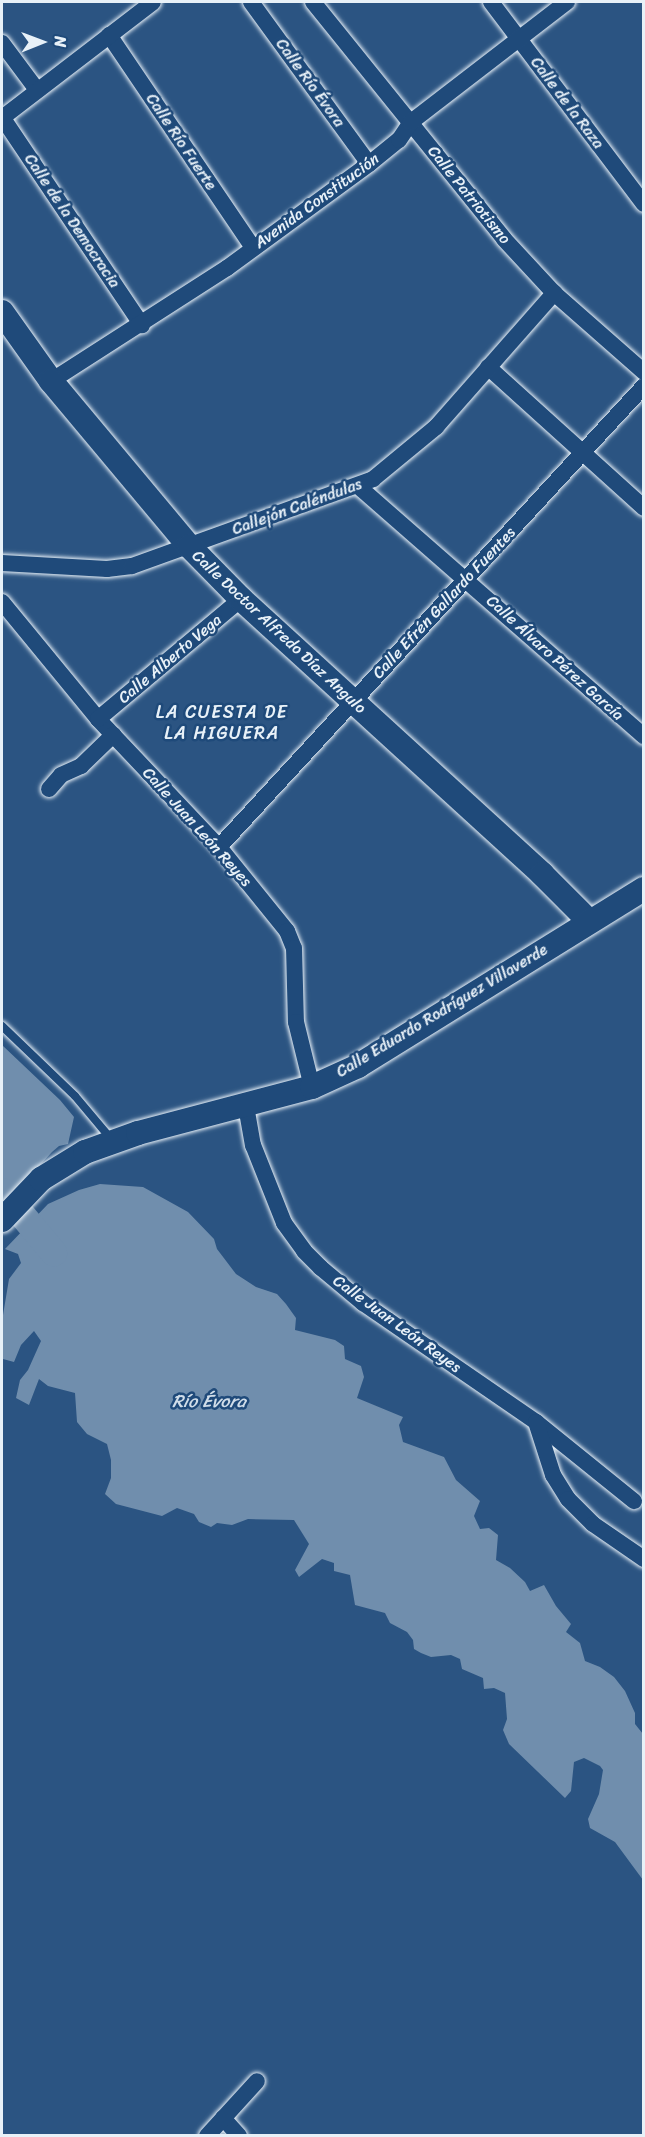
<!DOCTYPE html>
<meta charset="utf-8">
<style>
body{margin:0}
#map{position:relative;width:645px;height:2137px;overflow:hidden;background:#2b5482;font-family:Sriracha,sans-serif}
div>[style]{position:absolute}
.water>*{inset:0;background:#708ead}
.river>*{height:27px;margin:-13.5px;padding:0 13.5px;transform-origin:13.5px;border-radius:13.5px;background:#708ead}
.roads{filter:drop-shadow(0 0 2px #e8f1f8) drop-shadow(0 0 2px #e8f1f8)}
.lane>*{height:8px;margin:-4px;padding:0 4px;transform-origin:4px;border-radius:4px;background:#1f4a7a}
.street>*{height:16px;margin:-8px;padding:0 8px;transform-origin:8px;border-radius:8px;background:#1f4a7a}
.secondary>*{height:24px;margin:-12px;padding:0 12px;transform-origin:12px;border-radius:12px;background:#1f4a7a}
span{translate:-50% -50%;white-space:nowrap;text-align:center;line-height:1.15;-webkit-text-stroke:5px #1f4a7a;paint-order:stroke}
.street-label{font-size:16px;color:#e8f1f8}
.neighbourhood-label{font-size:18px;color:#e8f1f8;letter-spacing:1.5px}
.water-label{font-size:18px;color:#d0dde9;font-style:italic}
.frame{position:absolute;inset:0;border:3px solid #e8f1f8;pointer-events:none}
.north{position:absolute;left:12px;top:12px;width:60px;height:60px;-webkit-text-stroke:4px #1f4a7a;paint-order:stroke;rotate:89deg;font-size:16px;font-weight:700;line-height:24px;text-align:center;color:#e8f1f8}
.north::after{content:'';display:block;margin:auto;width:21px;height:27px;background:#e8f1f8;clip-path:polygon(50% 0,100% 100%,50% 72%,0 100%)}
</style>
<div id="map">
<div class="water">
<div style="clip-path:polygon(2px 1045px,60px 1100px,74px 1117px,68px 1144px,59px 1146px,52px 1152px,2px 1207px)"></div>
<div style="clip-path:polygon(100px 1184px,143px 1187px,188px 1212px,214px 1239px,217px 1249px,236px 1274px,256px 1287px,277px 1294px,286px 1304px,296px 1318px,295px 1330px,335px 1340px,344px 1346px,345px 1359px,361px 1366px,364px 1377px,357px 1398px,403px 1417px,399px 1425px,403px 1442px,444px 1457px,456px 1480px,480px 1501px,474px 1516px,480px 1529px,489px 1528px,498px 1535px,496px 1560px,510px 1568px,525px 1582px,530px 1591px,544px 1585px,556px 1606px,571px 1624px,566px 1632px,580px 1643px,585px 1661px,600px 1667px,614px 1677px,625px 1691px,635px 1713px,635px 1724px,643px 1734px,643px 1880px,615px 1842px,590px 1828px,588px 1819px,599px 1794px,603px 1770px,600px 1766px,584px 1758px,574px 1762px,571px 1791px,565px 1798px,509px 1744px,503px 1730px,507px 1719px,505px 1693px,494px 1688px,484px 1689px,483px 1678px,462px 1669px,460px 1659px,451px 1655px,431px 1657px,421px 1653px,414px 1649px,413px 1640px,407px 1632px,390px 1623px,385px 1613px,355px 1605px,350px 1575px,334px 1571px,334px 1563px,322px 1559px,299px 1577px,295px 1570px,309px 1544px,294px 1520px,248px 1519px,232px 1525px,217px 1523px,211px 1527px,199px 1522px,194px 1514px,177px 1508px,162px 1516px,116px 1504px,105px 1494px,111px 1478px,111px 1460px,107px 1444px,87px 1434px,77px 1422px,75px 1393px,48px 1386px,39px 1379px,29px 1405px,16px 1398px,20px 1380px,28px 1370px,41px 1341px,34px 1331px,21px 1345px,14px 1362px,3px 1359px,2px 1355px,2px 1321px,9px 1279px,21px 1263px,18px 1254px,5px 1249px,48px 1204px,79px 1190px)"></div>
</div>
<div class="river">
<div style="left:2px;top:1191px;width:80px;rotate:50.1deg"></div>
</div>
<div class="roads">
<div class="lane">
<div style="left:2px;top:1026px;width:101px;rotate:43.8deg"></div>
<div style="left:75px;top:1096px;width:57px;rotate:49.9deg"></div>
</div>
<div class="street">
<div style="left:251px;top:2px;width:200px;rotate:53.9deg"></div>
<div style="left:313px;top:2px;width:304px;rotate:51.1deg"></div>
<div style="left:504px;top:239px;width:74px;rotate:47.2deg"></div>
<div style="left:554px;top:293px;width:120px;rotate:41.3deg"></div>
<div style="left:491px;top:2px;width:253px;rotate:52.9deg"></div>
<div style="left:109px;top:35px;width:257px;rotate:55.9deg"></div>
<div style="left:2px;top:43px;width:59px;rotate:53.3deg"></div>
<div style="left:2px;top:117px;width:251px;rotate:56.1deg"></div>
<div style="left:2px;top:118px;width:190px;rotate:-37.5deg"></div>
<div style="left:488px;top:367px;width:210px;rotate:42.1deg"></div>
<div style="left:51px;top:381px;width:209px;rotate:-32.7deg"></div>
<div style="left:227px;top:268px;width:176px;rotate:-36.2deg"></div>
<div style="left:369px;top:164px;width:38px;rotate:-39deg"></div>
<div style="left:399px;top:140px;width:22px;rotate:-56deg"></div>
<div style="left:411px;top:122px;width:197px;rotate:-37.6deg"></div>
<div style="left:358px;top:486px;width:380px;rotate:41.2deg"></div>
<div style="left:2px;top:563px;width:105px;rotate:3.3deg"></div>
<div style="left:107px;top:569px;width:25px;rotate:-7deg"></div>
<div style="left:132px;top:566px;width:256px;rotate:-19.8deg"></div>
<div style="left:373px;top:479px;width:82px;rotate:-39.5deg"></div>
<div style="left:436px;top:427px;width:179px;rotate:-48.6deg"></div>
<div style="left:2px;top:602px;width:151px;rotate:50.6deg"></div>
<div style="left:98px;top:719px;width:176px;rotate:46.6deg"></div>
<div style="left:219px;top:847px;width:108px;rotate:51deg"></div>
<div style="left:287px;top:931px;width:18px;rotate:68deg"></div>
<div style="left:294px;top:948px;width:74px;rotate:88.5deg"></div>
<div style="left:296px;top:1022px;width:67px;rotate:76.2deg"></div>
<div style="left:98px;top:719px;width:187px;rotate:-40deg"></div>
<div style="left:49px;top:789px;width:18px;rotate:-49deg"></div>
<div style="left:61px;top:775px;width:22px;rotate:-24deg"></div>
<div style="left:81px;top:766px;width:45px;rotate:-44.1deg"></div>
<div style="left:219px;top:847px;width:627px;rotate:-47.33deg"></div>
<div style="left:246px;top:1106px;width:40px;rotate:80deg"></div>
<div style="left:253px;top:1145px;width:84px;rotate:68.3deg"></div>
<div style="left:284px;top:1223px;width:34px;rotate:54deg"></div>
<div style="left:304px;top:1251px;width:24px;rotate:45deg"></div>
<div style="left:321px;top:1268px;width:55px;rotate:39.8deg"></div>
<div style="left:363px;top:1303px;width:210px;rotate:34.5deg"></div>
<div style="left:536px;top:1422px;width:126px;rotate:38.9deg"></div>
<div style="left:536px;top:1422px;width:56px;rotate:72.2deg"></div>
<div style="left:553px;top:1475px;width:28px;rotate:58deg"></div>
<div style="left:568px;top:1499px;width:35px;rotate:45deg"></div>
<div style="left:593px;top:1524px;width:62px;rotate:34.5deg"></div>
<div style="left:223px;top:2118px;width:24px;rotate:48deg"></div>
<div style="left:207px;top:2136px;width:74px;rotate:-47.7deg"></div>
</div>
<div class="secondary">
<div style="left:2px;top:312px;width:85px;rotate:54.6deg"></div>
<div style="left:51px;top:381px;width:215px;rotate:50.1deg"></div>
<div style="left:189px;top:546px;width:74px;rotate:45.5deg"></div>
<div style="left:241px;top:599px;width:408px;rotate:42.4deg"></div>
<div style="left:542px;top:874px;width:66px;rotate:45deg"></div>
<div style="left:2px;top:1220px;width:57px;rotate:-46.4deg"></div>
<div style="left:41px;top:1179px;width:52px;rotate:-31.5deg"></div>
<div style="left:85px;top:1152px;width:56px;rotate:-19.7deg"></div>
<div style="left:138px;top:1133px;width:180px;rotate:-14.8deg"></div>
<div style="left:312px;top:1087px;width:51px;rotate:-24.5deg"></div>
<div style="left:358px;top:1066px;width:336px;rotate:-31.8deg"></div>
</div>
</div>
<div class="street-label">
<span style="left:310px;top:83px;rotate:54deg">Calle Río Évora</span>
<span style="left:567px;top:103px;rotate:53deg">Calle de la Raza</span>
<span style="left:181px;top:142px;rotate:56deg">Calle Río Fuerte</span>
<span style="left:469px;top:195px;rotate:51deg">Calle Patriotismo</span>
<span style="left:317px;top:201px;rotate:-36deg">Avenida Constitución</span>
<span style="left:72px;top:221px;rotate:56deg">Calle de la Democracia</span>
<span style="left:297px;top:507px;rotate:-20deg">Callejón Caléndulas</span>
<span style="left:444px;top:603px;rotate:-47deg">Calle Efrén Gallardo Fuentes</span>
<span style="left:279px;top:632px;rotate:43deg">Calle Doctor Alfredo Díaz Angulo</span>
<span style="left:555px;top:658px;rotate:42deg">Calle Álvaro Pérez García</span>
<span style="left:170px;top:659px;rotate:-40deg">Calle Alberto Vega</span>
<span style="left:197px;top:827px;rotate:48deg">Calle Juan León Reyes</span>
<span style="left:442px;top:1011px;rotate:-31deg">Calle Eduardo Rodríguez Villaverde</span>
<span style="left:397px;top:1324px;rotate:36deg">Calle Juan León Reyes</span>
</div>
<div class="neighbourhood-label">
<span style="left:222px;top:723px">LA CUESTA DE<br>LA HIGUERA</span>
</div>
<div class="water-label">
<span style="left:209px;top:1401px">Río Évora</span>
</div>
<div class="frame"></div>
<div class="north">N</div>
</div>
